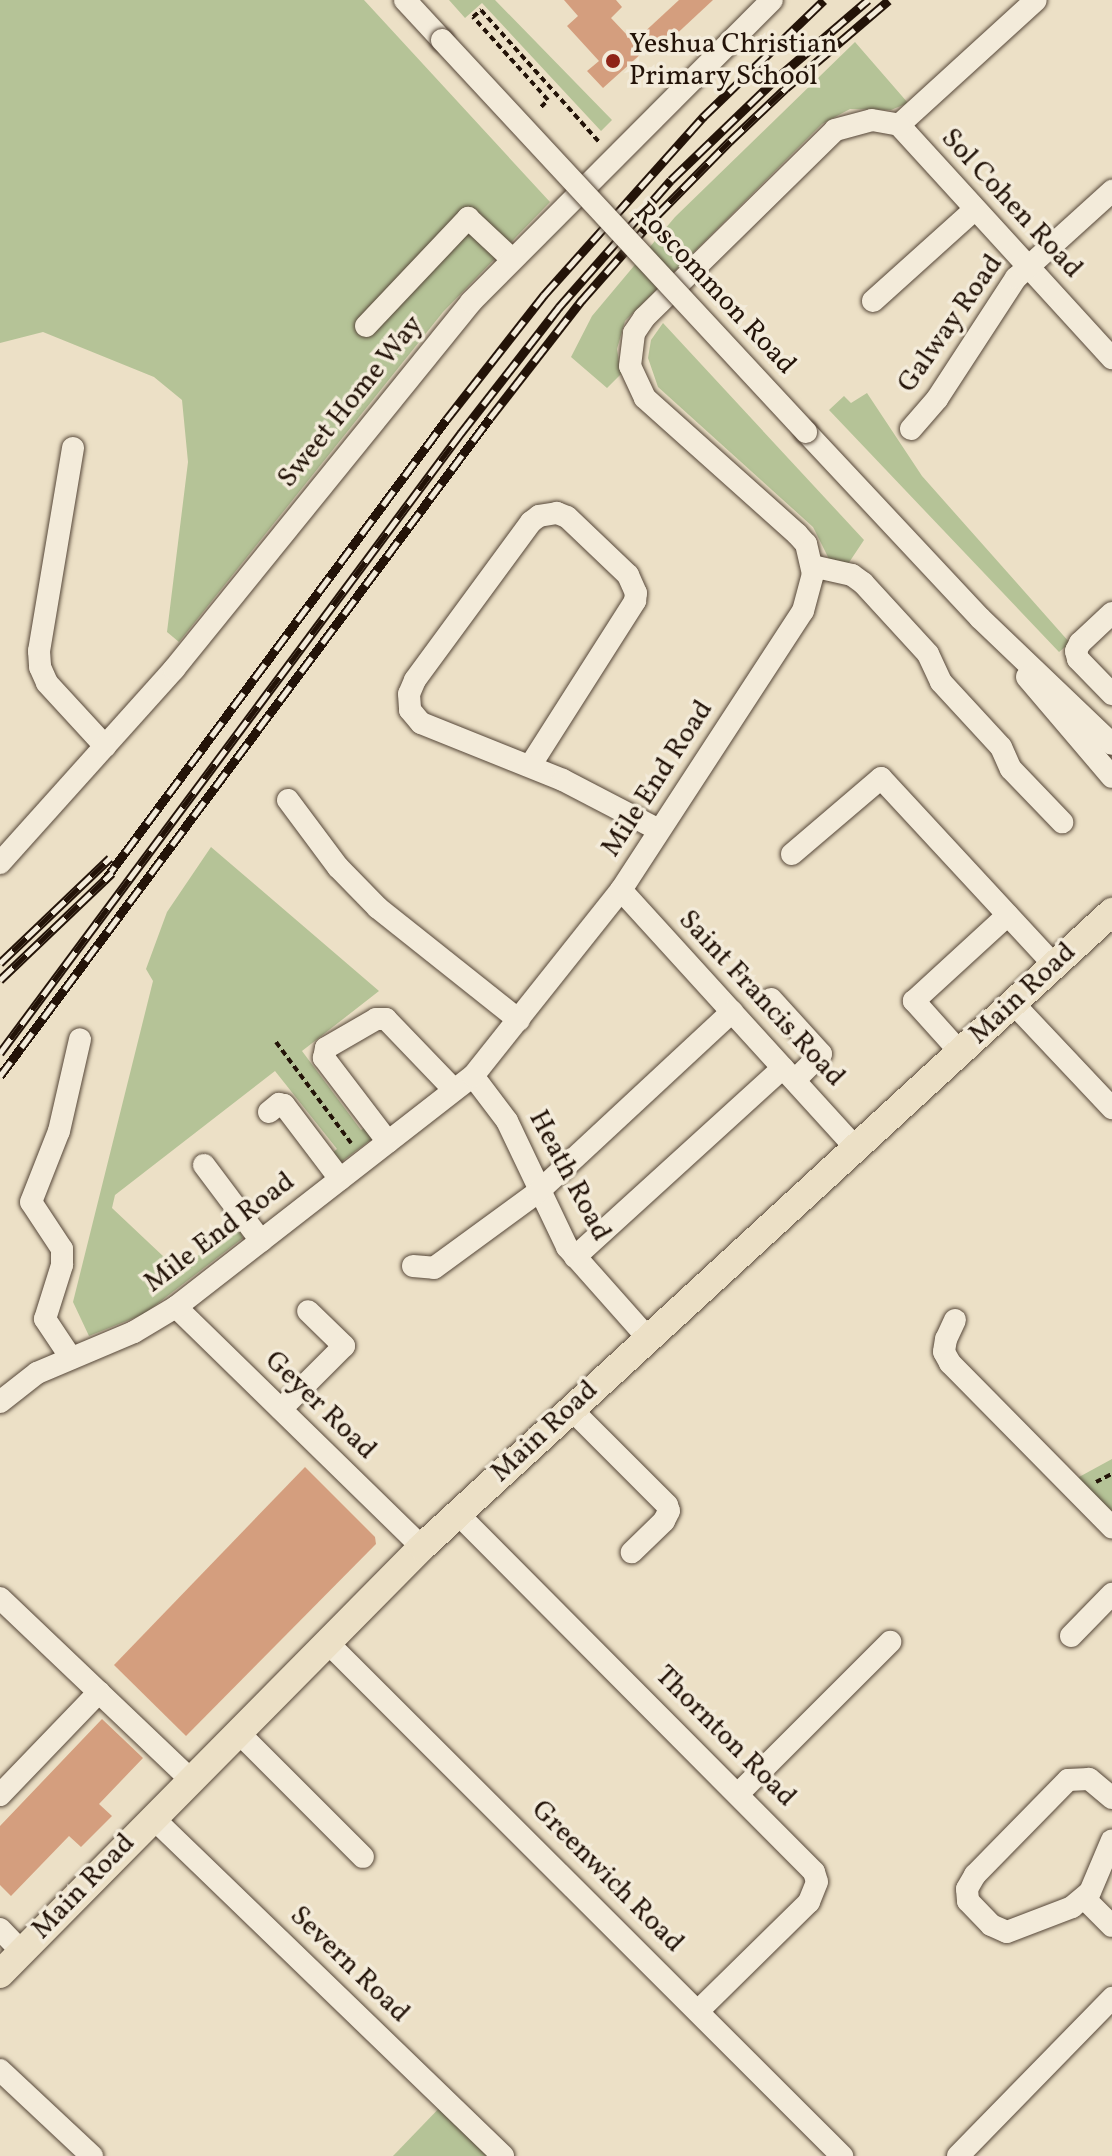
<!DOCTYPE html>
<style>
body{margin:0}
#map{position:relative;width:1112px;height:2156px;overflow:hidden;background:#ece0c6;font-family:Vollkorn,serif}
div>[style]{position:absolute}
.green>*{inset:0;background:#b5c397}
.building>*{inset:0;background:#d49e7e}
.path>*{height:4px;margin-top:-2px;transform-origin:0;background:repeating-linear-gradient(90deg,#231308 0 6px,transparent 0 10px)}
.roads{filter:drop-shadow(0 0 2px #554638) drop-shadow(0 0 2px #554638)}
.minor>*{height:22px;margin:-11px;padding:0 11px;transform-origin:11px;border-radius:11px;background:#f3ebda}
.major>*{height:28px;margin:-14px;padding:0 14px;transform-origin:14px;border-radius:14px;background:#ece0c6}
.rail>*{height:9px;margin-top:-4.5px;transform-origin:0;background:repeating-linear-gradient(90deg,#f3ebda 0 18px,#231308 0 36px);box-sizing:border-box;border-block:2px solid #231308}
.bridges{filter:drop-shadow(0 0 2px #554638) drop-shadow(0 0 2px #554638)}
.minor-bridge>*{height:22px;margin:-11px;padding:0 11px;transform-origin:11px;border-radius:11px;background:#f3ebda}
.dots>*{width:22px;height:22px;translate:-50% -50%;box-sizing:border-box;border:4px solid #f3ebda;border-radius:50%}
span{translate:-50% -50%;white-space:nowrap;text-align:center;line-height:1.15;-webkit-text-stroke:7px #f3ebda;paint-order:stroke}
.poi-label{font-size:28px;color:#231308}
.left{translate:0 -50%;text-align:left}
.street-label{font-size:28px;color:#231308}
</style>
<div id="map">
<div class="green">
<div style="clip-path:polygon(0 0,364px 0,550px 202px,443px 312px,179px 642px,167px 632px,188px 462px,182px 400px,154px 377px,43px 332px,0 343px)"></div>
<div style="clip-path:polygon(449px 0,495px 0,612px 120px,601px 131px,482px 3px,465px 18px)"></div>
<div style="clip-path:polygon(855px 42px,908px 103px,891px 110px,850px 109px,822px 124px,625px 321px,617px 349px,621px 374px,607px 388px,571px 357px,592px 316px,675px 217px)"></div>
<div style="clip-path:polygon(663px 323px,864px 540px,846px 567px,829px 559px,813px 527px,658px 387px,648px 358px,651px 340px)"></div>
<div style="clip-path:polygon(867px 393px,922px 476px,1070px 643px,1059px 652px,829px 410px,844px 396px,851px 403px)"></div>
<div style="clip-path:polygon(211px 847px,379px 991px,302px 1051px,361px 1130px,370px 1124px,376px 1136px,341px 1162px,331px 1154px,337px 1149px,275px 1071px,115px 1195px,112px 1208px,164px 1257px,182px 1268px,238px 1225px,243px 1238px,144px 1314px,89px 1336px,73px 1302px,153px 981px,146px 969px,167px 912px)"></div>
<div style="clip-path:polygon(1112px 1459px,1112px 1527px,1068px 1483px)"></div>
<div style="clip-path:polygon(446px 2101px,503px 2156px,393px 2156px)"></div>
</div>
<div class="building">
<div style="clip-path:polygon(564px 0,616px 0,622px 7px,611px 18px,643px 52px,603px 88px,587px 71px,599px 61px,567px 26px,578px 16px)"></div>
<div style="clip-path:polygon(679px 0,713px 0,655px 54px,639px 37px)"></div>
<div style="clip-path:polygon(305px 1467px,375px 1537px,376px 1544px,186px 1736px,114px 1665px)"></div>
<div style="clip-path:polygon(102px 1719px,143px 1758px,99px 1804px,112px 1816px,81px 1847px,69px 1836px,11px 1896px,0 1885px,0 1826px)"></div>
</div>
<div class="path">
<div style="left:541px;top:107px;width:10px;rotate:-45deg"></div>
<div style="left:548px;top:100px;width:112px;rotate:-132.1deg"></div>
<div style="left:473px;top:17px;width:11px;rotate:-41deg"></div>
<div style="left:481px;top:10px;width:177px;rotate:48.2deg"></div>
<div style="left:276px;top:1042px;width:126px;rotate:53.4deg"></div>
<div style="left:1096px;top:1482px;width:18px;rotate:-27deg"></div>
</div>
<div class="roads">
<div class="minor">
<div style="left:405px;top:0;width:54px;rotate:47.2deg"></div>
<div style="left:899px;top:125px;width:316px;rotate:47.6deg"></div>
<div style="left:899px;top:125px;width:185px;rotate:-42.4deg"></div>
<div style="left:873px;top:301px;width:137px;rotate:-42deg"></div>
<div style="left:366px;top:326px;width:149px;rotate:-46.6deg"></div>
<div style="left:468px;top:218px;width:60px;rotate:43deg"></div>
<div style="left:911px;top:429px;width:40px;rotate:-49deg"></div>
<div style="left:937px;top:399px;width:145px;rotate:-56.9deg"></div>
<div style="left:1016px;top:278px;width:130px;rotate:-42.2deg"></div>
<div style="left:806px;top:432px;width:255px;rotate:46.9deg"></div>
<div style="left:980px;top:618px;width:182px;rotate:43.7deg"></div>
<div style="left:73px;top:448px;width:206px;rotate:99.5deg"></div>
<div style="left:39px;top:651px;width:16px;rotate:86deg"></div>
<div style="left:40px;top:667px;width:17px;rotate:66deg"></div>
<div style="left:47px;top:683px;width:86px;rotate:47.4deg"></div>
<div style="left:812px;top:566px;width:41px;rotate:12.7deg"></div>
<div style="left:852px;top:575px;width:14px;rotate:36deg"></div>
<div style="left:863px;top:583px;width:96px;rotate:47.5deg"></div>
<div style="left:928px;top:654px;width:31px;rotate:65deg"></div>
<div style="left:941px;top:682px;width:88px;rotate:47.3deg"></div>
<div style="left:1001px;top:747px;width:24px;rotate:66deg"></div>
<div style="left:1011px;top:769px;width:74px;rotate:46.1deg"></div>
<div style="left:1112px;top:613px;width:44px;rotate:136.8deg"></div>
<div style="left:1080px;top:643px;width:9px;rotate:117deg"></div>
<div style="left:1076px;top:651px;width:8px;rotate:76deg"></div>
<div style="left:1078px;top:659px;width:49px;rotate:45.8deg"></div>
<div style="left:1027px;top:677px;width:131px;rotate:49.6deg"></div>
<div style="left:530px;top:766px;width:196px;rotate:-57.5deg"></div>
<div style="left:635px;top:601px;width:8px;rotate:-83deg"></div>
<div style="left:636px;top:593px;width:20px;rotate:-114deg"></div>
<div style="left:628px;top:575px;width:84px;rotate:-136.4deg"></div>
<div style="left:567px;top:517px;width:11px;rotate:-158deg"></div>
<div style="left:557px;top:513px;width:18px;rotate:171deg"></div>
<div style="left:539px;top:516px;width:10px;rotate:143deg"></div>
<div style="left:531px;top:522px;width:196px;rotate:126.3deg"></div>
<div style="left:415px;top:680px;width:15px;rotate:113deg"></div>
<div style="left:409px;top:694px;width:16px;rotate:86deg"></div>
<div style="left:410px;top:710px;width:17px;rotate:50deg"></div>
<div style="left:421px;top:723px;width:153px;rotate:21.9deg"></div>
<div style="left:563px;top:780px;width:108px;rotate:27.5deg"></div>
<div style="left:288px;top:800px;width:84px;rotate:53.3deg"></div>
<div style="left:338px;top:867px;width:57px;rotate:45.7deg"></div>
<div style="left:378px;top:908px;width:180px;rotate:38.5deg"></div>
<div style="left:792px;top:854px;width:117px;rotate:-40.5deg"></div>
<div style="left:881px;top:778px;width:255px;rotate:47.2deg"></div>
<div style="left:0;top:863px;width:261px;rotate:-48.1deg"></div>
<div style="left:174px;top:669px;width:472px;rotate:-51deg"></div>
<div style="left:471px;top:302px;width:426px;rotate:-45.1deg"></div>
<div style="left:621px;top:890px;width:349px;rotate:47.7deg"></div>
<div style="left:771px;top:999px;width:74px;rotate:47.7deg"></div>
<div style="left:821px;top:1054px;width:37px;rotate:135deg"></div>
<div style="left:1012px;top:1002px;width:146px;rotate:46.7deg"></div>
<div style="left:960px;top:1052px;width:69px;rotate:-132deg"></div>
<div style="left:914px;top:1001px;width:127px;rotate:-42.5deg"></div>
<div style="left:473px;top:1076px;width:56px;rotate:52.9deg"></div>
<div style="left:507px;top:1121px;width:140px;rotate:64.5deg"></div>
<div style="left:567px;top:1247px;width:120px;rotate:48.4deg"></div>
<div style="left:269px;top:1112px;width:13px;rotate:-39deg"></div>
<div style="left:279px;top:1104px;width:5px;rotate:11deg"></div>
<div style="left:284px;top:1105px;width:93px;rotate:52.9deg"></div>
<div style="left:388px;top:1142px;width:106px;rotate:-127.3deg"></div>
<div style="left:324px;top:1058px;width:10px;rotate:-79deg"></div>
<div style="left:326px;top:1048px;width:58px;rotate:-30.1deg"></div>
<div style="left:376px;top:1019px;width:10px"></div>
<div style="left:386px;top:1019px;width:98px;rotate:46.2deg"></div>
<div style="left:204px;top:1165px;width:95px;rotate:53.1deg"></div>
<div style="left:575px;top:1257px;width:281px;rotate:-42.3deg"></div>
<div style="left:413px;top:1266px;width:21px;rotate:5deg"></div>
<div style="left:434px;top:1268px;width:129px;rotate:-36.2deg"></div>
<div style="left:538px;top:1192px;width:265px;rotate:-42.9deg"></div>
<div style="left:176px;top:1307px;width:344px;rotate:44.3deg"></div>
<div style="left:955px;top:1320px;width:21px;rotate:115deg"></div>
<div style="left:946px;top:1339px;width:13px;rotate:99deg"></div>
<div style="left:944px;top:1352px;width:13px;rotate:61deg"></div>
<div style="left:950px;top:1363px;width:231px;rotate:45.4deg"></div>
<div style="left:71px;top:1358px;width:47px;rotate:-123.7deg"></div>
<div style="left:45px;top:1319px;width:57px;rotate:-72.5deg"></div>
<div style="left:62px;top:1265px;width:16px;rotate:-90deg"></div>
<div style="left:62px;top:1249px;width:56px;rotate:-123.4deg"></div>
<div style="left:31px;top:1202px;width:76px;rotate:-68.5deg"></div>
<div style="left:59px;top:1131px;width:94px;rotate:-77.1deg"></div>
<div style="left:0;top:1402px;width:47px;rotate:-38.1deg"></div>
<div style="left:37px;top:1373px;width:105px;rotate:-22.9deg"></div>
<div style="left:134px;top:1332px;width:49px;rotate:-30.8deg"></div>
<div style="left:176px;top:1307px;width:376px;rotate:-37.9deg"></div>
<div style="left:473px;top:1076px;width:238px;rotate:-51.5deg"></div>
<div style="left:621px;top:890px;width:333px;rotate:-56.9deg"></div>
<div style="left:803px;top:611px;width:38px;rotate:-75deg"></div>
<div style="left:813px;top:574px;width:31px;rotate:-103deg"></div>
<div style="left:806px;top:544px;width:13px;rotate:-132deg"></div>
<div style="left:797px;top:534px;width:204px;rotate:-138.2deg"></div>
<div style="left:645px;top:398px;width:35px;rotate:-115deg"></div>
<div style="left:630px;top:366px;width:33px;rotate:-83deg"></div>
<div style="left:634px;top:333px;width:18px;rotate:-56deg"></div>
<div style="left:644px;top:318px;width:268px;rotate:-44.5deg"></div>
<div style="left:835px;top:130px;width:38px;rotate:-15deg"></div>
<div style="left:872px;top:120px;width:27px;rotate:10deg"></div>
<div style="left:570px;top:1408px;width:137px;rotate:45deg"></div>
<div style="left:667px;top:1505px;width:6px;rotate:72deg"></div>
<div style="left:669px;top:1511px;width:11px;rotate:117deg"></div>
<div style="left:664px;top:1521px;width:45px;rotate:135.9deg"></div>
<div style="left:281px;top:1409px;width:89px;rotate:-45deg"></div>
<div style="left:344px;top:1346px;width:50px;rotate:-135.8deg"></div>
<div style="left:457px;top:1513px;width:506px;rotate:45.16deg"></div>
<div style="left:814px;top:1872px;width:10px;rotate:73deg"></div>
<div style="left:817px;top:1882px;width:22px;rotate:112deg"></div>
<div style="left:809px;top:1902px;width:156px;rotate:135.5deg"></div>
<div style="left:0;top:1598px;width:262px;rotate:43.6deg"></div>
<div style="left:1071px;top:1636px;width:59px;rotate:-45.7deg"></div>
<div style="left:327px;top:1642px;width:728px;rotate:44.94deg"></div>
<div style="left:237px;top:1731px;width:178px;rotate:45deg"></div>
<div style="left:739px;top:1793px;width:214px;rotate:-45deg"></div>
<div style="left:0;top:1795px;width:143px;rotate:-46.1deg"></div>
<div style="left:1112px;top:1798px;width:30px;rotate:-140deg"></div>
<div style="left:1089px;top:1779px;width:21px;rotate:177deg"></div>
<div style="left:1068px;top:1780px;width:133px;rotate:134.4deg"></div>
<div style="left:975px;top:1875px;width:16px;rotate:120deg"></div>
<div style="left:967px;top:1889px;width:12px;rotate:85deg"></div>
<div style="left:968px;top:1901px;width:33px;rotate:46deg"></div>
<div style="left:991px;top:1925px;width:17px;rotate:24deg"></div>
<div style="left:1007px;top:1932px;width:70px;rotate:-21deg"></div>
<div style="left:1072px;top:1907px;width:23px;rotate:-40deg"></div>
<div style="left:1090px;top:1892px;width:56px;rotate:-67.1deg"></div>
<div style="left:152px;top:1817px;width:488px;rotate:44deg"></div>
<div style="left:1085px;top:1899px;width:38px;rotate:45deg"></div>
<div style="left:0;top:1929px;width:32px;rotate:46deg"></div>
<div style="left:0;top:2070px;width:126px;rotate:43.1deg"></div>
<div style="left:958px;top:2156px;width:221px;rotate:-45.7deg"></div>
</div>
<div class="major">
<div style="left:0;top:1974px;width:600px;rotate:-45.34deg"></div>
<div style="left:422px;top:1547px;width:938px;rotate:-42.62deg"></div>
</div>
</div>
<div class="rail">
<div style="left:104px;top:881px;width:574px;rotate:-53.43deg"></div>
<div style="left:446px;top:420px;width:159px;rotate:-51.9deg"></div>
<div style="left:544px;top:295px;width:239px;rotate:-48.2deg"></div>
<div style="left:703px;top:117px;width:168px;rotate:-44deg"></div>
<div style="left:0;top:963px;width:152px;rotate:-43.7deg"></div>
<div style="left:0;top:980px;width:155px;rotate:-43.7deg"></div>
<div style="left:0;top:1053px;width:773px;rotate:-53.37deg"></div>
<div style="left:461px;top:433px;width:160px;rotate:-52.1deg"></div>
<div style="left:559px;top:307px;width:169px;rotate:-48.6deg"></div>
<div style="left:671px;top:180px;width:147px;rotate:-43.9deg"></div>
<div style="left:777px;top:78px;width:120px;rotate:-40.6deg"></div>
<div style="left:0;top:1076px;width:820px;rotate:-53.33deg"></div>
<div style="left:490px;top:418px;width:150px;rotate:-52.1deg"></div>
<div style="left:582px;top:300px;width:113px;rotate:-48.6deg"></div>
<div style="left:657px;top:215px;width:104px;rotate:-45.4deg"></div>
<div style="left:730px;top:141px;width:77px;rotate:-43.4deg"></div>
<div style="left:786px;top:88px;width:135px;rotate:-40.5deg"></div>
</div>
<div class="bridges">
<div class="minor-bridge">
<div style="left:442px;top:40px;width:535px;rotate:47.12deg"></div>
</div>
</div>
<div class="dots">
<div style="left:613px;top:61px;background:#8f2418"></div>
</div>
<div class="poi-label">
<span class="left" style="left:629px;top:61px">Yeshua Christian<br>Primary School</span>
</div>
<div class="street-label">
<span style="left:1011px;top:204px;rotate:47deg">Sol Cohen Road</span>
<span style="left:714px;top:289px;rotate:47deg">Roscommon Road</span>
<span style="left:951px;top:324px;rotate:-55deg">Galway Road</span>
<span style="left:351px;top:402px;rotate:-51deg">Sweet Home Way</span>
<span style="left:658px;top:779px;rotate:-57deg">Mile End Road</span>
<span style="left:1023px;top:994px;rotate:-43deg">Main Road</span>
<span style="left:761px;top:999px;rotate:47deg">Saint Francis Road</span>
<span style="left:569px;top:1176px;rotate:62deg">Heath Road</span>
<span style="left:220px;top:1233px;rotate:-37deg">Mile End Road</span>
<span style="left:320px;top:1406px;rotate:44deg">Geyer Road</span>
<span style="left:545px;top:1432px;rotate:-43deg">Main Road</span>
<span style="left:725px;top:1737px;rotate:45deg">Thornton Road</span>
<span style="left:607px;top:1877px;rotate:45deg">Greenwich Road</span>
<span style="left:84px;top:1887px;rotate:-46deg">Main Road</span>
<span style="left:349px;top:1965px;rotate:44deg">Severn Road</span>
</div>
</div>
